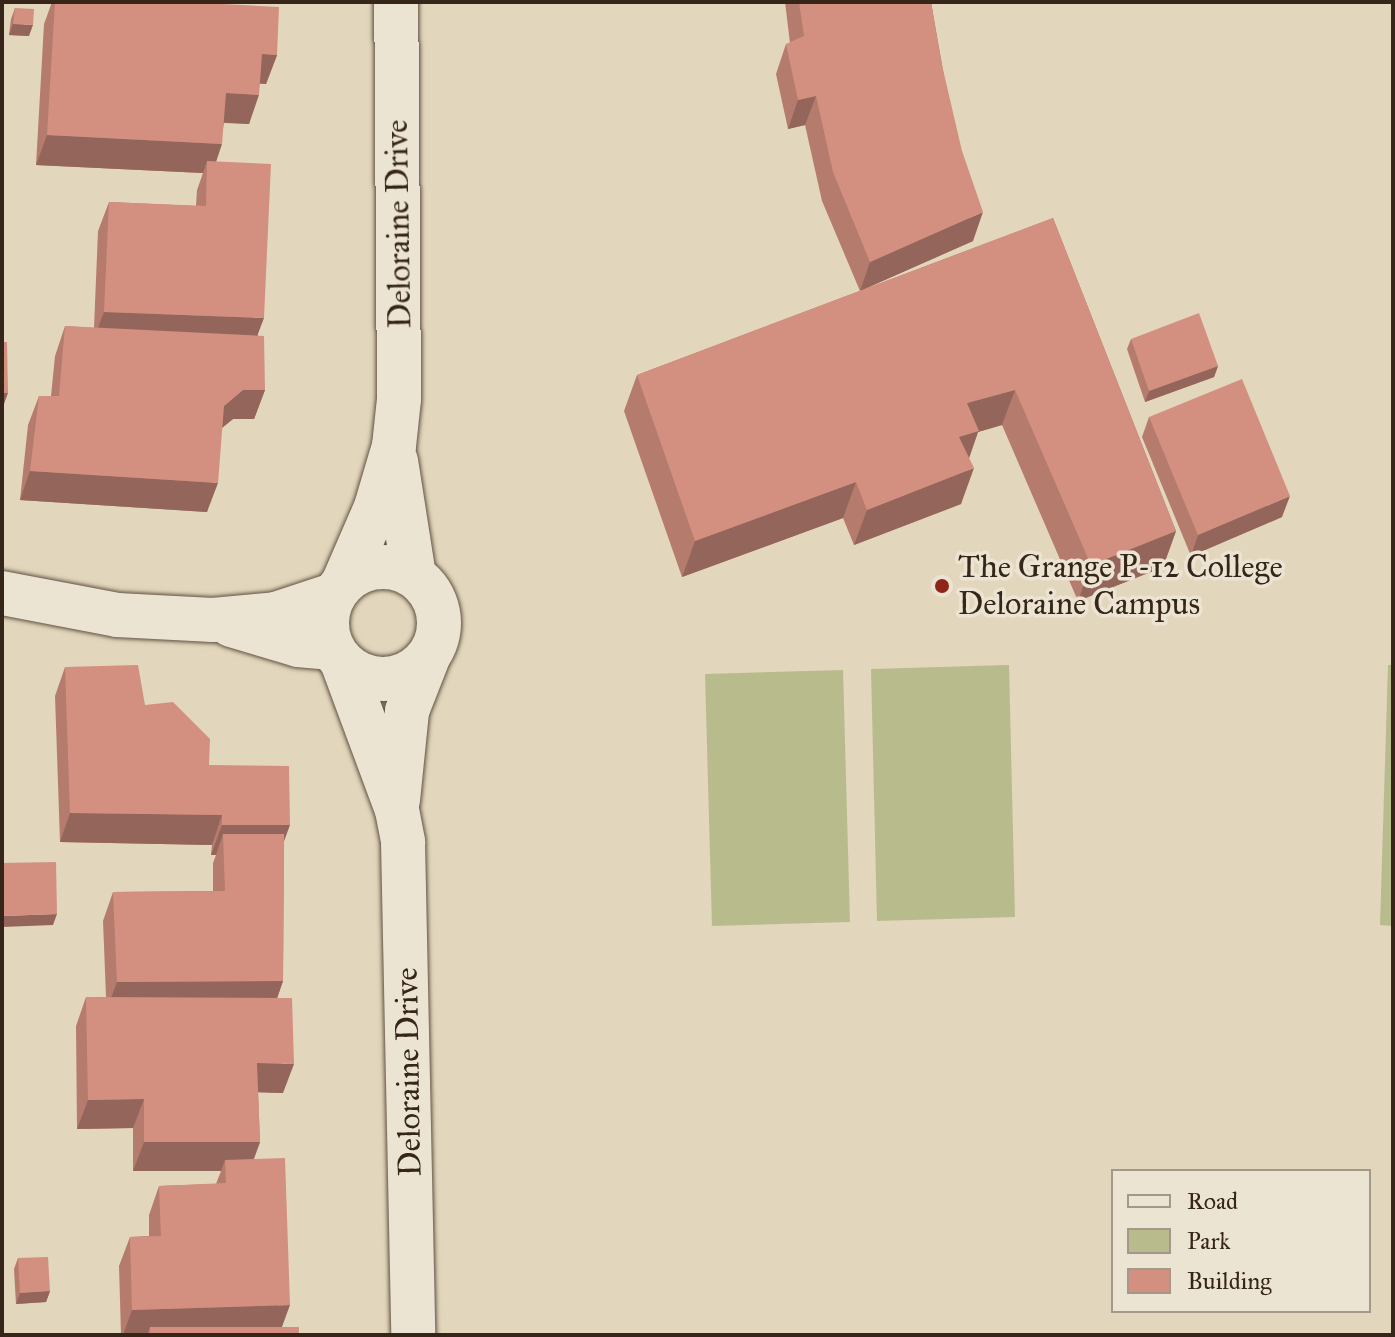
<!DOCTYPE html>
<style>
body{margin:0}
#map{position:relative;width:1395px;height:1337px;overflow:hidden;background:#e2d6bc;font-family:"IM FELL Great Primer",serif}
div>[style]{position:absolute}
.green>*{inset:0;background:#b8bc8d}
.roads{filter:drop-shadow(0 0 2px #615242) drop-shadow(0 0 2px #615242)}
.street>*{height:44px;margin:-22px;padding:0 22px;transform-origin:22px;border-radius:22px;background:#ece4d3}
.secondary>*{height:44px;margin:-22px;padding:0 22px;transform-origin:22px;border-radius:22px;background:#ece4d3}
.secondary>.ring{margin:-22px;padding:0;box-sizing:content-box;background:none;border:44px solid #ece4d3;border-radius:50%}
.wall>*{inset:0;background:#b57c6e}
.shaded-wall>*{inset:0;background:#94655a}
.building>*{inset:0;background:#d39080}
.dots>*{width:22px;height:22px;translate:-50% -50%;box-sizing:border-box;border:4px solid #ece4d3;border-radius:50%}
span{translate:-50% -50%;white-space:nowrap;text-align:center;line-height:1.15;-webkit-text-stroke:7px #ece4d3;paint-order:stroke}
.street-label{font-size:32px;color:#36261a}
.poi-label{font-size:32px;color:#36261a}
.left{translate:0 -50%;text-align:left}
.frame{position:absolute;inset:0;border:4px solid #36261a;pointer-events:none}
.legend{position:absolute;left:1111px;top:1169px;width:260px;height:144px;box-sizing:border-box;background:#ece4d3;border:2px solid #a39889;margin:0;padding:10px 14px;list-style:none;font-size:24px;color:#36261a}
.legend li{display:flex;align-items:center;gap:16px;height:40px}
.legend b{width:40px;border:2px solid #a39889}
</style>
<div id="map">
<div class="green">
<div style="clip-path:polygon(1009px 665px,1015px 917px,877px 921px,871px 669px)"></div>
<div style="clip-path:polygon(1388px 665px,1393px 665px,1393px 926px,1380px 925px)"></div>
<div style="clip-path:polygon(843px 670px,850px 922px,712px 926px,705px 674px)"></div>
</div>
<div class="roads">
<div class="street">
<div style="left:2px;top:593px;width:117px;rotate:10.8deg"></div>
<div style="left:117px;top:615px;width:96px;rotate:3deg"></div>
<div style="left:213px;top:620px;width:63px;rotate:-5.4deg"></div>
<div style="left:276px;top:614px;width:60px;rotate:-18.4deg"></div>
<div style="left:231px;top:625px;width:70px;rotate:16.6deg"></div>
<div style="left:298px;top:645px;width:34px;rotate:5deg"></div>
</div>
<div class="secondary">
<div style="left:396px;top:461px;width:116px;rotate:81.1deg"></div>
<div class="ring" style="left:327px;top:567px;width:68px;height:68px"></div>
<div style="left:344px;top:581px;width:81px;rotate:-66.6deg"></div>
<div style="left:376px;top:507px;width:64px;rotate:-73.6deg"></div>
<div style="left:394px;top:446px;width:47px;rotate:-83.9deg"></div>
<div style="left:399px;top:399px;width:397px;rotate:-90.4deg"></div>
<div style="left:343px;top:664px;width:156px;rotate:69.7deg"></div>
<div style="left:397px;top:810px;width:33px;rotate:79deg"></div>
<div style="left:403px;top:842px;width:493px;rotate:88.8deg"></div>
<div style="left:398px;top:800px;width:89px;rotate:-84.2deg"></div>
<div style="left:407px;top:711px;width:55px;rotate:-68.6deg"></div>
</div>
</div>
<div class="wall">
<div style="clip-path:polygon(52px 2px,185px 2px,277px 55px,266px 84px,260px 83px,249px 124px,224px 123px,216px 161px,258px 336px,265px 390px,254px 419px,233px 419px,222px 428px,207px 512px,20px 500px,28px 425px,39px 396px,51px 396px,55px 356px,65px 326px,94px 328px,98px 231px,109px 202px,196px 206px,197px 190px,203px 173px,36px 165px,44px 24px)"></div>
<div style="clip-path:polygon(785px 2px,931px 2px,973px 241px,860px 291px,822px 201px,805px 125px,788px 129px,776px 74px,786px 44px,790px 43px)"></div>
<div style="clip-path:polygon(15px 8px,29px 36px,9px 35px,11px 19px)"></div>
<div style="clip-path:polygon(1053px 218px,1176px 531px,1163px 567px,1078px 601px,1002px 425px,978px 432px,969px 458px,961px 504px,854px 545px,843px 518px,682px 577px,624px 411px,637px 375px)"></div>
<div style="clip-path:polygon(1131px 339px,1218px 366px,1214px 377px,1145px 402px,1127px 349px)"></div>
<div style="clip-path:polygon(1149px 417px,1282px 517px,1191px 556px,1142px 437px)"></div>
<div style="clip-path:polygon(65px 667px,145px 705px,209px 765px,284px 841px,283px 981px,277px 998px,283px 1093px,258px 1092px,260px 1142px,254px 1159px,282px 1327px,299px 1335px,121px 1335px,119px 1266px,130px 1237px,149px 1236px,149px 1215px,159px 1186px,216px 1184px,221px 1171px,133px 1171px,133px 1128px,77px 1129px,76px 1026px,86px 997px,106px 997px,103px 921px,113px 892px,213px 891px,213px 863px,216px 855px,211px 855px,212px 845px,60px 842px,55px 696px)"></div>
<div style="clip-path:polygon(18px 1258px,50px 1291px,46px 1302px,16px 1304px,14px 1269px)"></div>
</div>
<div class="shaded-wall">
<div style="clip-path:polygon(13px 24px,33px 25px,29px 36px,9px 35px)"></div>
<div style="clip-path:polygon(262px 54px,277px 55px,266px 84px,251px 83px)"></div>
<div style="clip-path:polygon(226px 93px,259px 95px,249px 124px,215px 122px)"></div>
<div style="clip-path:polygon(816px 96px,805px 125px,788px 129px,798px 100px)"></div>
<div style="clip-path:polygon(47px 135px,222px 144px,212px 174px,207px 161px,203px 173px,36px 165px)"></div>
<div style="clip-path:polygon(983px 212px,973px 241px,860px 291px,870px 262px)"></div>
<div style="clip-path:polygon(104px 312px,264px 318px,253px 347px,93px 341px)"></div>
<div style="clip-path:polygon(1218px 366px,1214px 377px,1145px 402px,1149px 391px)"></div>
<div style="clip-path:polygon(243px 390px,265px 390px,254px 419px,233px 419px,213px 435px,224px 406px)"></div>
<div style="clip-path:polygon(1015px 390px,1002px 425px,978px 432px,966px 467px,946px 473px,967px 403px)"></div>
<div style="clip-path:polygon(2px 393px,8px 393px,4px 404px,2px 404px)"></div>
<div style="clip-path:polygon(974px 468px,961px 504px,854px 545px,867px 510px)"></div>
<div style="clip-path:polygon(30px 471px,218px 483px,207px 512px,20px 500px)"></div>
<div style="clip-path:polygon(856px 482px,843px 518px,682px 577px,695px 541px)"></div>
<div style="clip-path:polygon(1290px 496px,1282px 517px,1191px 556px,1198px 535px)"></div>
<div style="clip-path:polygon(1176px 531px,1163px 567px,1078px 601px,1091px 565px)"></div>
<div style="clip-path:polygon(70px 813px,222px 815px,212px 845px,60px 842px)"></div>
<div style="clip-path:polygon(222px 825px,290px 825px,279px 855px,223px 834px,216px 855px,211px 855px)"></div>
<div style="clip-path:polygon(57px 914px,53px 925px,2px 927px,2px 916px)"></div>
<div style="clip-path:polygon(283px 981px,273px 1010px,106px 1011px,117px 982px)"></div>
<div style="clip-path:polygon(257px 1063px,294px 1064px,283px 1093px,246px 1092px)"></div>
<div style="clip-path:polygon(144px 1099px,133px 1128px,77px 1129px,88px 1100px)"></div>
<div style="clip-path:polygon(144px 1142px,260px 1142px,249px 1171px,225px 1160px,221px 1171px,133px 1171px)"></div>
<div style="clip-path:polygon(50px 1291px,46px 1302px,16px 1304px,20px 1293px)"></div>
<div style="clip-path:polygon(290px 1305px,279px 1335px,150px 1327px,147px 1335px,123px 1335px,132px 1310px)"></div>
</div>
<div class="building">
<div style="clip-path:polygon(55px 2px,185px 2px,279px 7px,277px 55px,262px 54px,259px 95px,226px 93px,222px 144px,47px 135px)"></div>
<div style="clip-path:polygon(799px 2px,931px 2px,941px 61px,962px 151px,983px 212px,870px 262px,833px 172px,816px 96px,798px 100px,786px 44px,804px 36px)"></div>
<div style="clip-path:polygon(15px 8px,34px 9px,33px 25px,13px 24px)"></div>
<div style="clip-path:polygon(207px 161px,271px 164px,264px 318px,104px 312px,109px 202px,206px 206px)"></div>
<div style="clip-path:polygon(1053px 218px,1176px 531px,1091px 565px,1015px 390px,967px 403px,979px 431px,959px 437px,974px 468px,867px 510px,856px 482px,695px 541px,637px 375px)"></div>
<div style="clip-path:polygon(1199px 313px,1218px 366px,1149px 391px,1131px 339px)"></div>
<div style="clip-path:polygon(65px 326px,264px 336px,265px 390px,243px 390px,224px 406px,218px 483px,30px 471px,39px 396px,59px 396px)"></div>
<div style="clip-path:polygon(2px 342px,7px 342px,8px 393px,2px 393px)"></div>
<div style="clip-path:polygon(1242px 379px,1290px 496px,1198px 535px,1149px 417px)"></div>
<div style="clip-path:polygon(138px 665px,145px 705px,173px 702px,210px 739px,209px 765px,289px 766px,290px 825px,222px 825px,222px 815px,70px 813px,65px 667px)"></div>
<div style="clip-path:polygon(223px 834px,284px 834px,283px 981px,117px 982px,113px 892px,225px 891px)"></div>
<div style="clip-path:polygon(56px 862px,57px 914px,2px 916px,2px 863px)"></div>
<div style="clip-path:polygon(86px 997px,292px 998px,294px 1064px,257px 1063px,260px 1142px,144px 1142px,144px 1099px,88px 1100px)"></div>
<div style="clip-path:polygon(285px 1158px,290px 1305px,132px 1310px,130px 1237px,161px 1236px,159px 1186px,226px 1183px,225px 1160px)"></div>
<div style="clip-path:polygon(48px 1257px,50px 1291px,20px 1293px,18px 1258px)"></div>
<div style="clip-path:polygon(150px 1327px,299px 1327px,299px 1335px,150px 1335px)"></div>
</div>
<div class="dots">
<div style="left:942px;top:586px;background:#8f2418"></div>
</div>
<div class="street-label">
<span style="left:399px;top:224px;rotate:-91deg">Deloraine Drive</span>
<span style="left:409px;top:1072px;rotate:-91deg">Deloraine Drive</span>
</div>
<div class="poi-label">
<span class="left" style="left:958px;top:586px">The Grange P-12 College<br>Deloraine Campus</span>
</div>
<div class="frame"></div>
<ul class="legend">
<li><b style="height:10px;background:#ece4d3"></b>Road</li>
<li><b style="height:22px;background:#b8bc8d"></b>Park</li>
<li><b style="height:22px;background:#d39080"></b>Building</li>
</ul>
</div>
